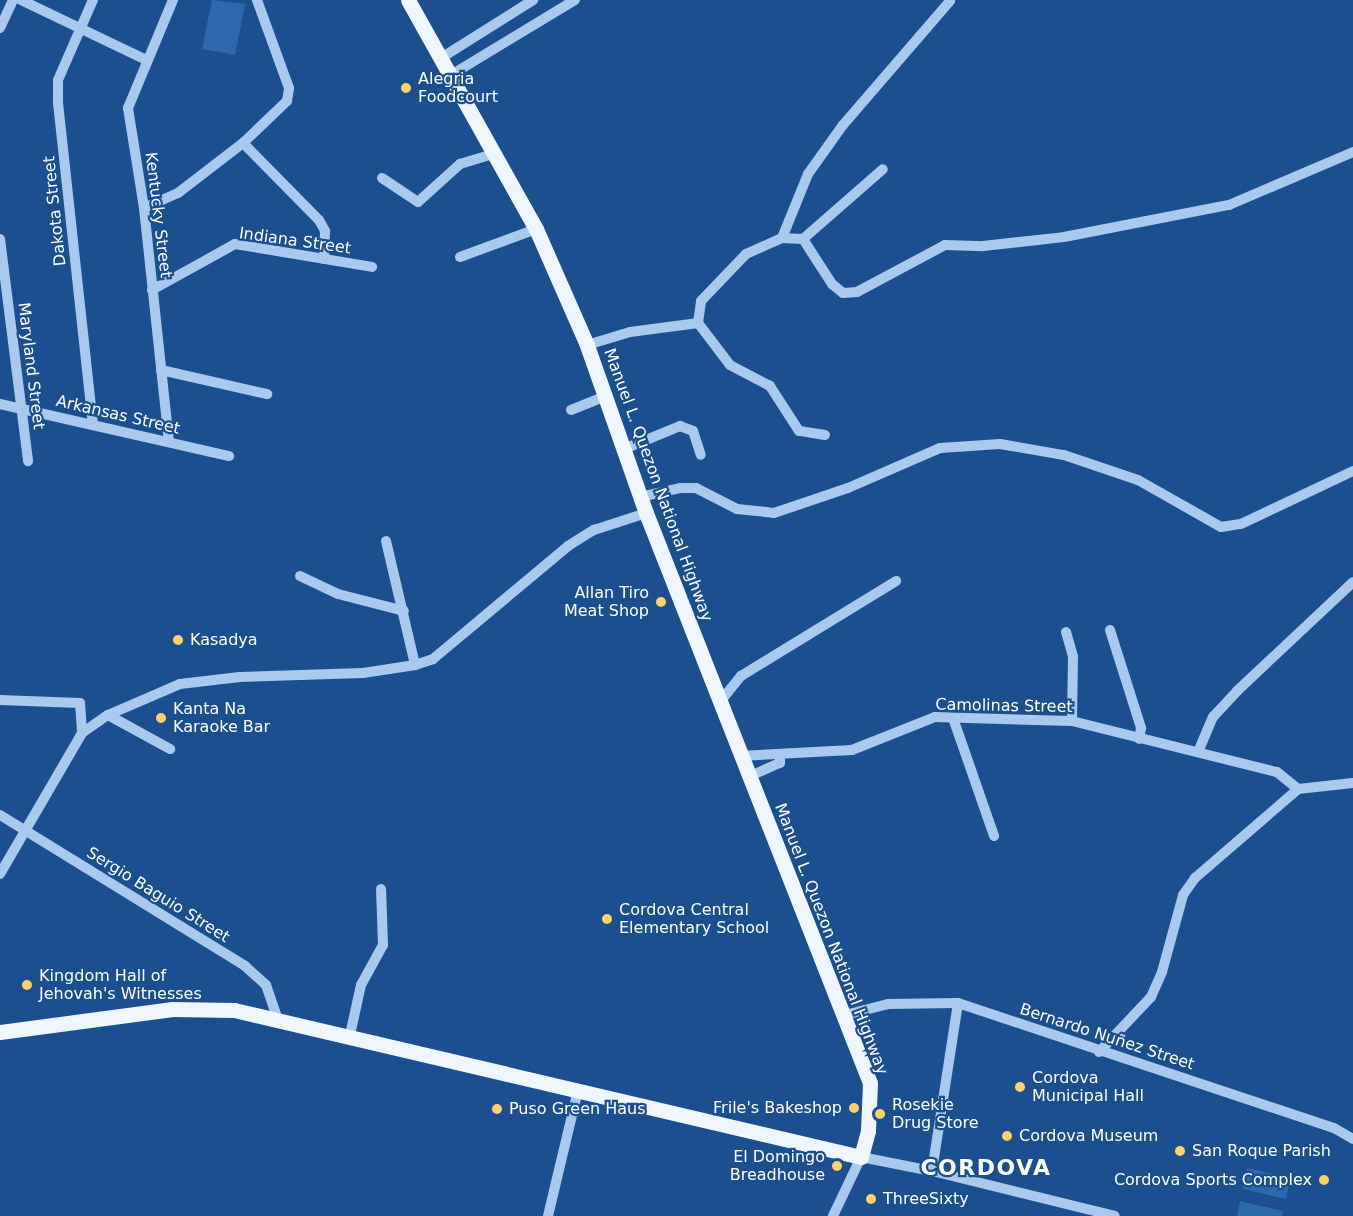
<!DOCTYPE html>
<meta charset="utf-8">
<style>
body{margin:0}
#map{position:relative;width:1353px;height:1216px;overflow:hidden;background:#1b4f8f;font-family:"DejaVu Sans",sans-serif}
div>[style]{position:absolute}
.green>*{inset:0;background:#2e69ad}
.minor>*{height:10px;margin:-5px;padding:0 5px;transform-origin:5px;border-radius:5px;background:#a9c9ee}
.major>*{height:15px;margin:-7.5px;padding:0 7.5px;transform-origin:7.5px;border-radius:7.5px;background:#f0f6ff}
.dots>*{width:16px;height:16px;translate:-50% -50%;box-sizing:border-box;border:3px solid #1b4f8f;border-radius:50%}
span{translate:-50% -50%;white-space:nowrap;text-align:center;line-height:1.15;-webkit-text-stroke:4.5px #1b4f8f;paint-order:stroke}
.poi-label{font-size:16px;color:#fff}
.left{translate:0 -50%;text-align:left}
.right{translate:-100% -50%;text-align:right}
.street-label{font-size:16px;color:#fff}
.district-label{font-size:22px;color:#fff;font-weight:700;letter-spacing:1.5px}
</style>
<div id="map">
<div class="green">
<div style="clip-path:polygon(212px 0,245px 4px,235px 55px,202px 49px)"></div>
<div style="clip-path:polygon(1247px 1168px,1290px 1178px,1286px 1199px,1243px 1189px)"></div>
<div style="clip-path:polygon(1240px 1201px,1283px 1211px,1282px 1216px,1237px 1216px)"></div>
</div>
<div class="minor">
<div style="left:21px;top:0;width:139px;rotate:25.6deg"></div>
<div style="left:0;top:28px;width:31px;rotate:-65deg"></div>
<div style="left:441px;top:58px;width:109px;rotate:-32.2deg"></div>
<div style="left:451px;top:75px;width:145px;rotate:-31.2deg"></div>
<div style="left:243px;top:143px;width:108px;rotate:45.4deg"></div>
<div style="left:319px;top:220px;width:13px;rotate:61deg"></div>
<div style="left:325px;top:231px;width:28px;rotate:92deg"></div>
<div style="left:382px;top:178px;width:43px;rotate:33.7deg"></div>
<div style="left:418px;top:202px;width:57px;rotate:-42.1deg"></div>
<div style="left:460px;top:164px;width:37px;rotate:-17deg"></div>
<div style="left:144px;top:208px;width:37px;rotate:-24deg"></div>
<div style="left:178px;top:193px;width:82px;rotate:-37.6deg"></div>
<div style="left:243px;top:143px;width:61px;rotate:-43.7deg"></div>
<div style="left:287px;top:101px;width:13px;rotate:-81deg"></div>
<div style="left:289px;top:88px;width:94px;rotate:-110deg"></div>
<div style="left:782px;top:238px;width:69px;rotate:-67.9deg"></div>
<div style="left:808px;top:174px;width:60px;rotate:-54.5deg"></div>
<div style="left:843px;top:125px;width:164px;rotate:-49.2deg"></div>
<div style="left:0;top:239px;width:224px;rotate:82.8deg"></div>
<div style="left:803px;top:239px;width:106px;rotate:-41.2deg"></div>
<div style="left:460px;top:257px;width:81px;rotate:-20.2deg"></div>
<div style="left:152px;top:290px;width:95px;rotate:-29deg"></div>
<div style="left:235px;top:244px;width:139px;rotate:9.5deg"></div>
<div style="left:587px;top:345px;width:45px;rotate:-16.8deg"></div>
<div style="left:630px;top:332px;width:69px;rotate:-7.5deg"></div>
<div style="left:161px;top:370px;width:109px;rotate:12.8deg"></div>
<div style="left:0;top:404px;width:235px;rotate:12.8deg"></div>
<div style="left:571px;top:410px;width:38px;rotate:-22deg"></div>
<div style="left:93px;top:425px;width:325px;rotate:-96.2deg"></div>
<div style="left:58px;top:102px;width:22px;rotate:-90deg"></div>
<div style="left:58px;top:80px;width:87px;rotate:-66.4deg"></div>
<div style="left:825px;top:435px;width:26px;rotate:-171deg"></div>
<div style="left:799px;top:431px;width:54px;rotate:-122.8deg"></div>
<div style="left:770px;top:386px;width:45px;rotate:-152.3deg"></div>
<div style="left:730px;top:365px;width:53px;rotate:-127.3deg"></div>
<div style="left:698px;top:323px;width:22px;rotate:-82deg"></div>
<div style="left:701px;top:301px;width:65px;rotate:-46.2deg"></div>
<div style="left:746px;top:254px;width:39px;rotate:-24deg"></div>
<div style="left:782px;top:238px;width:21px;rotate:3deg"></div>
<div style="left:803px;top:239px;width:54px;rotate:57.2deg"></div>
<div style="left:832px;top:284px;width:14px;rotate:39deg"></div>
<div style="left:843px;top:293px;width:14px;rotate:-4deg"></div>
<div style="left:857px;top:292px;width:100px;rotate:-28.1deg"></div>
<div style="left:945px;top:245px;width:38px;rotate:2deg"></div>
<div style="left:983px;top:246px;width:81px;rotate:-6.3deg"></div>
<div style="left:1064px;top:237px;width:168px;rotate:-11deg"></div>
<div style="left:1229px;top:205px;width:135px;rotate:-23.1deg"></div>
<div style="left:169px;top:442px;width:235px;rotate:-96.1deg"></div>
<div style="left:144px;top:208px;width:101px;rotate:-99.1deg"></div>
<div style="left:128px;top:108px;width:117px;rotate:-67.4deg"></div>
<div style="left:624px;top:449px;width:61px;rotate:-22.3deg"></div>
<div style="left:680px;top:426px;width:14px;rotate:21deg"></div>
<div style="left:693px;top:431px;width:25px;rotate:72deg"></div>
<div style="left:640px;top:497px;width:42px;rotate:-12.4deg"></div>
<div style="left:681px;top:488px;width:15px"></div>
<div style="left:696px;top:488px;width:46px;rotate:27.1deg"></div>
<div style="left:737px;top:509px;width:37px;rotate:6deg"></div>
<div style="left:774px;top:513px;width:78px;rotate:-18.7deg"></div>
<div style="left:848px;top:488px;width:100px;rotate:-23.5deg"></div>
<div style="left:940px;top:448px;width:60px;rotate:-3.8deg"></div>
<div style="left:1000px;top:444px;width:65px;rotate:9.8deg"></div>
<div style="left:1064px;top:455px;width:78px;rotate:18.7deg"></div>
<div style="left:1138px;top:480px;width:95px;rotate:29.5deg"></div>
<div style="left:1221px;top:527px;width:20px;rotate:-9deg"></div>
<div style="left:1241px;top:524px;width:124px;rotate:-25.3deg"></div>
<div style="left:386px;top:541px;width:127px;rotate:76.8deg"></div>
<div style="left:300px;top:576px;width:42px;rotate:25.3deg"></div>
<div style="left:338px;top:594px;width:68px;rotate:14.4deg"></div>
<div style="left:1110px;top:630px;width:103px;rotate:72.4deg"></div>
<div style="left:1141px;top:728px;width:11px;rotate:100deg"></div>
<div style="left:1066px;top:632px;width:26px;rotate:74deg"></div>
<div style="left:1073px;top:657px;width:64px;rotate:90.9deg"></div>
<div style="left:0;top:700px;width:80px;rotate:2.1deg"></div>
<div style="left:80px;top:703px;width:30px;rotate:86deg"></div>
<div style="left:719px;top:703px;width:35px;rotate:-51deg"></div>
<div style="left:741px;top:676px;width:182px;rotate:-31.5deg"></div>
<div style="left:108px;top:715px;width:71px;rotate:28.7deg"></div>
<div style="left:953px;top:718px;width:125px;rotate:70.8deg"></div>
<div style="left:1198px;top:752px;width:38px;rotate:-67deg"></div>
<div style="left:1213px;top:717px;width:35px;rotate:-47deg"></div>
<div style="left:1237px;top:691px;width:159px;rotate:-43.2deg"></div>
<div style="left:740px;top:756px;width:112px;rotate:-3.1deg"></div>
<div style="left:852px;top:750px;width:89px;rotate:-21.7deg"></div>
<div style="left:935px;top:717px;width:137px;rotate:1.7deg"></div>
<div style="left:1072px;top:721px;width:211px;rotate:14deg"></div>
<div style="left:1277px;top:772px;width:27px;rotate:39deg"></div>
<div style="left:748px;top:777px;width:35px;rotate:-24deg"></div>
<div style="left:780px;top:763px;width:9px;rotate:-90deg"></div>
<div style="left:0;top:815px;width:288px;rotate:31.6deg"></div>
<div style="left:245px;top:966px;width:28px;rotate:42deg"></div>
<div style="left:266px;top:985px;width:36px;rotate:71deg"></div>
<div style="left:0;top:874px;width:163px;rotate:-59.8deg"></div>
<div style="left:82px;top:733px;width:32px;rotate:-35deg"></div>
<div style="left:108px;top:715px;width:78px;rotate:-23.3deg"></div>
<div style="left:180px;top:684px;width:60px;rotate:-6.7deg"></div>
<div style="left:240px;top:677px;width:123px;rotate:-1.9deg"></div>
<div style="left:363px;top:673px;width:53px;rotate:-8.7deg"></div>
<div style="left:415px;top:665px;width:19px;rotate:-18deg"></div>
<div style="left:433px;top:659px;width:176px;rotate:-39.9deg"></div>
<div style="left:568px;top:546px;width:31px;rotate:-32deg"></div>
<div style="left:594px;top:530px;width:55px;rotate:-18.1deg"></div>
<div style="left:845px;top:1015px;width:44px;rotate:-14.3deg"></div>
<div style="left:888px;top:1004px;width:70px;rotate:-0.8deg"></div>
<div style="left:958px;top:1003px;width:396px;rotate:18.4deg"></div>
<div style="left:1334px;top:1128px;width:22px;rotate:30deg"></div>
<div style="left:350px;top:1035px;width:51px;rotate:-77.6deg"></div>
<div style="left:361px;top:985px;width:46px;rotate:-61.2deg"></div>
<div style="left:383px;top:945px;width:56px;rotate:-92deg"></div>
<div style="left:1099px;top:1052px;width:76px;rotate:-46.6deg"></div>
<div style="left:1151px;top:997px;width:27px;rotate:-66deg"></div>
<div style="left:1162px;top:972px;width:80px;rotate:-74.7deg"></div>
<div style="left:1183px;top:895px;width:21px;rotate:-55deg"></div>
<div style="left:1195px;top:878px;width:136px;rotate:-40.8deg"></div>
<div style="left:1298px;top:789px;width:55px;rotate:-6.2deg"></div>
<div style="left:932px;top:1171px;width:170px;rotate:-81.2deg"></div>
<div style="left:548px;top:1216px;width:130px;rotate:-76.6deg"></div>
<div style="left:833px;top:1216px;width:65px;rotate:-64.6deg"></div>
<div style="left:861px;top:1157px;width:72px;rotate:11.2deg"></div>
<div style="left:932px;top:1171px;width:188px;rotate:13.8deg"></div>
</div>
<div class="major">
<div style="left:0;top:1032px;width:174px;rotate:-7.6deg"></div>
<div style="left:172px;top:1009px;width:62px;rotate:0.9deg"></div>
<div style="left:234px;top:1010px;width:644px;rotate:13.19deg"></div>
<div style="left:861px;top:1157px;width:27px;rotate:-75deg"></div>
<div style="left:868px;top:1131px;width:48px;rotate:-87.6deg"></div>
<div style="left:870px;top:1083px;width:612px;rotate:-111.45deg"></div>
<div style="left:646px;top:513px;width:178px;rotate:-109.4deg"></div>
<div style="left:587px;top:345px;width:127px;rotate:-113.7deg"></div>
<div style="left:536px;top:229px;width:262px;rotate:-119.2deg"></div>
</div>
<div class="dots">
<div style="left:406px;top:88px;background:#ffd166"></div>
<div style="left:661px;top:602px;background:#ffd166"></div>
<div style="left:178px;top:640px;background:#ffd166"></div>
<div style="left:161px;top:718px;background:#ffd166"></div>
<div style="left:607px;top:919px;background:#ffd166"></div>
<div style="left:27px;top:985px;background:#ffd166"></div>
<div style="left:1020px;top:1087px;background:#ffd166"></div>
<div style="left:854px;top:1108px;background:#ffd166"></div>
<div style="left:497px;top:1109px;background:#ffd166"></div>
<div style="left:880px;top:1114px;background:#ffd166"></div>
<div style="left:1007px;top:1136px;background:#ffd166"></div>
<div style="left:1180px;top:1151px;background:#ffd166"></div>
<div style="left:837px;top:1166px;background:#ffd166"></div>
<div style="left:1324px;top:1180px;background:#ffd166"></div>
<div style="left:871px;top:1199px;background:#ffd166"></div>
</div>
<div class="poi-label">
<span class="left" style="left:418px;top:88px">Alegria<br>Foodcourt</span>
<span class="right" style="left:649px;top:602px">Allan Tiro<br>Meat Shop</span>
<span class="left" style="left:190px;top:640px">Kasadya</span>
<span class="left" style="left:173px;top:718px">Kanta Na<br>Karaoke Bar</span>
<span class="left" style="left:619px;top:919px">Cordova Central<br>Elementary School</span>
<span class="left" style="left:39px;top:985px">Kingdom Hall of<br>Jehovah's Witnesses</span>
<span class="left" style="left:1032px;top:1087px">Cordova<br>Municipal Hall</span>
<span class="left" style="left:892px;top:1114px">Rosekie<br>Drug Store</span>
<span class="right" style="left:842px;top:1108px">Frile's Bakeshop</span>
<span class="left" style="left:509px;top:1109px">Puso Green Haus</span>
<span class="left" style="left:1019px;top:1136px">Cordova Museum</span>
<span class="left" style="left:1192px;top:1151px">San Roque Parish</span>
<span class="right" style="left:825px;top:1166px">El Domingo<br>Breadhouse</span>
<span class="right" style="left:1312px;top:1180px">Cordova Sports Complex</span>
<span class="left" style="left:883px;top:1199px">ThreeSixty</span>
</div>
<div class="street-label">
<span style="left:55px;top:211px;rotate:-96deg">Dakota Street</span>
<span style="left:158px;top:215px;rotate:83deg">Kentucky Street</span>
<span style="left:295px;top:241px;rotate:8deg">Indiana Street</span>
<span style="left:31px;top:366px;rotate:83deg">Maryland Street</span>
<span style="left:118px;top:415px;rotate:13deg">Arkansas Street</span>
<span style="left:658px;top:485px;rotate:70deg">Manuel L. Quezon National Highway</span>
<span style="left:1004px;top:706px;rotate:1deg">Camolinas Street</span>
<span style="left:158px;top:895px;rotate:32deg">Sergio Baguio Street</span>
<span style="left:831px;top:939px;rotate:69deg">Manuel L. Quezon National Highway</span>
<span style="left:1107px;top:1037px;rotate:18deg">Bernardo Nuñez Street</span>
</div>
<div class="district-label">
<span style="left:986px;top:1168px">CORDOVA</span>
</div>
</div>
